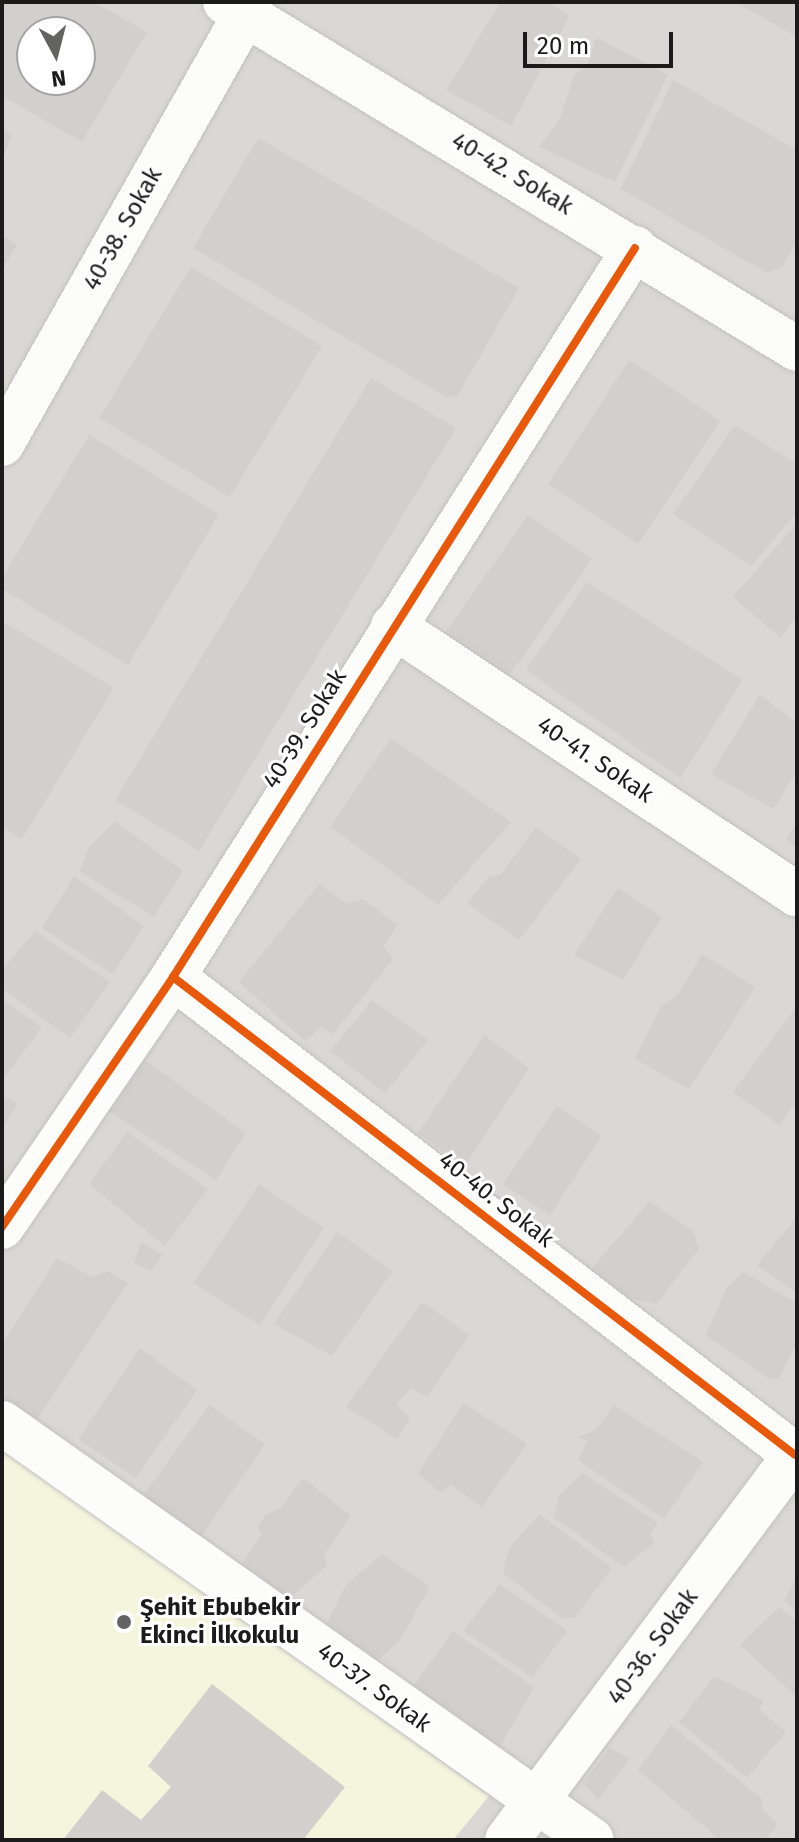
<!DOCTYPE html>
<meta charset="utf-8">
<style>
body{margin:0}
#map{position:relative;width:799px;height:1842px;overflow:hidden;background:#eae9e4;font-family:"Fira Sans",sans-serif}
div>[style]{position:absolute}
.residential>*{inset:0;background:#d9d8d5}
.education>*{inset:0;background:#f3f5dd}
.building>*{inset:0;background:#d2d0cc}
.roads{filter:drop-shadow(0 0 2px #c2c2c0) drop-shadow(0 0 2px #c2c2c0)}
.minor>*{height:44px;margin:-22px;padding:0 22px;transform-origin:22px;border-radius:22px;background:#fcfcfb}
.cycleway>*{height:8px;margin:-4px;padding:0 4px;transform-origin:4px;border-radius:4px;background:#e8590c}
.dots>*{width:22px;height:22px;translate:-50% -50%;box-sizing:border-box;border:4px solid #fff;border-radius:50%}
span{translate:-50% -50%;white-space:nowrap;text-align:center;line-height:1.15;-webkit-text-stroke:6px #fff;paint-order:stroke}
.street-label{font-size:24px;color:#1b1b1b}
.poi-label{font-size:24px;color:#1b1b1b;font-weight:700}
.left{translate:0 -50%;text-align:left}
.frame{position:absolute;inset:0;border:4px solid #1b1b1b;pointer-events:none}
.north{position:absolute;left:16px;top:16px;width:80px;height:80px;box-sizing:border-box;background:#fff;border:2px solid #a4a4a4;border-radius:50%;rotate:173deg;font-size:22px;font-weight:700;line-height:32px;text-align:center;color:#1b1b1b}
.north::after{content:'';display:block;margin:auto;width:28px;height:36px;background:#636361;clip-path:polygon(50% 0,100% 100%,50% 72%,0 100%)}
.scale{position:absolute;left:523px;top:32px;width:150px;height:36px;box-sizing:border-box;border:4px solid #1b1b1b;border-top:0;padding-left:10px;font-size:24px;line-height:28px;white-space:nowrap;color:#1b1b1b;-webkit-text-stroke:6px #fff;paint-order:stroke}
</style>
<div id="map">
<div class="residential">
<div style="clip-path:polygon(evenodd,2px 2px,797px 2px,797px 1840px,2px 1840px,2px 2px,32px 32px,80px 32px,80px 80px,32px 80px,32px 32px)"></div>
</div>
<div class="education">
<div style="clip-path:polygon(2px 1448px,489px 1796px,453px 1840px,2px 1840px)"></div>
</div>
<div class="building">
<div style="clip-path:polygon(evenodd,2px 2px,94px 2px,147px 32px,82px 142px,2px 96px,2px 2px,32px 32px,80px 32px,80px 80px,32px 80px,32px 32px)"></div>
<div style="clip-path:polygon(501px 2px,547px 2px,570px 15px,511px 126px,446px 90px)"></div>
<div style="clip-path:polygon(735px 2px,797px 2px,797px 37px)"></div>
<div style="clip-path:polygon(596px 37px,668px 75px,615px 182px,539px 147px,560px 118px,574px 75px,588px 63px)"></div>
<div style="clip-path:polygon(673px 80px,797px 150px,797px 242px,782px 267px,767px 273px,621px 189px)"></div>
<div style="clip-path:polygon(2px 128px,12px 135px,2px 161px)"></div>
<div style="clip-path:polygon(258px 138px,519px 288px,458px 395px,448px 398px,193px 248px)"></div>
<div style="clip-path:polygon(2px 235px,17px 245px,2px 270px)"></div>
<div style="clip-path:polygon(191px 267px,322px 346px,230px 497px,99px 418px)"></div>
<div style="clip-path:polygon(629px 360px,720px 421px,638px 544px,548px 484px)"></div>
<div style="clip-path:polygon(371px 378px,456px 428px,199px 851px,115px 800px)"></div>
<div style="clip-path:polygon(735px 425px,797px 464px,797px 512px,751px 566px,673px 514px)"></div>
<div style="clip-path:polygon(89px 435px,219px 514px,128px 665px,2px 589px,2px 578px)"></div>
<div style="clip-path:polygon(528px 515px,592px 559px,504px 683px,440px 640px)"></div>
<div style="clip-path:polygon(797px 523px,797px 615px,781px 638px,733px 597px)"></div>
<div style="clip-path:polygon(587px 582px,743px 680px,680px 778px,526px 670px)"></div>
<div style="clip-path:polygon(2px 621px,114px 688px,22px 839px,2px 827px)"></div>
<div style="clip-path:polygon(760px 695px,797px 723px,797px 772px,773px 809px,711px 774px)"></div>
<div style="clip-path:polygon(391px 738px,511px 822px,438px 905px,330px 827px)"></div>
<div style="clip-path:polygon(115px 821px,183px 871px,154px 917px,80px 872px,88px 848px)"></div>
<div style="clip-path:polygon(797px 822px,797px 847px,786px 840px)"></div>
<div style="clip-path:polygon(536px 827px,581px 859px,519px 940px,467px 903px,489px 876px,501px 874px)"></div>
<div style="clip-path:polygon(74px 876px,144px 926px,113px 974px,42px 928px)"></div>
<div style="clip-path:polygon(319px 884px,347px 904px,363px 899px,398px 925px,383px 946px,393px 959px,333px 1034px,321px 1027px,305px 1041px,239px 982px)"></div>
<div style="clip-path:polygon(618px 888px,662px 917px,623px 980px,574px 955px)"></div>
<div style="clip-path:polygon(35px 931px,110px 982px,70px 1038px,2px 989px,2px 970px)"></div>
<div style="clip-path:polygon(702px 954px,755px 987px,689px 1089px,635px 1059px,661px 1007px,679px 993px)"></div>
<div style="clip-path:polygon(2px 999px,42px 1028px,2px 1080px)"></div>
<div style="clip-path:polygon(372px 1000px,428px 1040px,385px 1093px,330px 1051px)"></div>
<div style="clip-path:polygon(797px 1006px,797px 1101px,779px 1125px,733px 1092px)"></div>
<div style="clip-path:polygon(484px 1035px,529px 1068px,465px 1166px,418px 1133px)"></div>
<div style="clip-path:polygon(138px 1055px,246px 1133px,216px 1180px,100px 1106px)"></div>
<div style="clip-path:polygon(2px 1095px,17px 1104px,2px 1129px)"></div>
<div style="clip-path:polygon(557px 1106px,602px 1136px,550px 1215px,503px 1184px)"></div>
<div style="clip-path:polygon(127px 1132px,208px 1189px,165px 1246px,89px 1184px)"></div>
<div style="clip-path:polygon(259px 1184px,324px 1228px,260px 1325px,193px 1283px)"></div>
<div style="clip-path:polygon(650px 1201px,693px 1231px,699px 1249px,656px 1304px,625px 1297px,591px 1269px)"></div>
<div style="clip-path:polygon(797px 1217px,797px 1293px,757px 1265px)"></div>
<div style="clip-path:polygon(337px 1232px,393px 1271px,332px 1356px,274px 1324px)"></div>
<div style="clip-path:polygon(141px 1242px,163px 1255px,151px 1271px,134px 1263px)"></div>
<div style="clip-path:polygon(57px 1258px,93px 1277px,108px 1271px,128px 1283px,31px 1429px,2px 1404px,2px 1344px)"></div>
<div style="clip-path:polygon(743px 1272px,797px 1303px,797px 1343px,779px 1378px,769px 1379px,706px 1335px,726px 1289px)"></div>
<div style="clip-path:polygon(422px 1302px,470px 1335px,427px 1397px,411px 1388px,396px 1405px,410px 1418px,397px 1439px,346px 1407px)"></div>
<div style="clip-path:polygon(140px 1348px,197px 1390px,136px 1478px,78px 1439px)"></div>
<div style="clip-path:polygon(464px 1403px,527px 1444px,482px 1507px,451px 1485px,441px 1493px,418px 1473px)"></div>
<div style="clip-path:polygon(209px 1405px,265px 1444px,198px 1541px,140px 1500px)"></div>
<div style="clip-path:polygon(614px 1405px,703px 1462px,664px 1519px,578px 1460px,587px 1441px,579px 1437px,596px 1430px)"></div>
<div style="clip-path:polygon(582px 1473px,658px 1523px,650px 1534px,655px 1542px,624px 1567px,553px 1517px,559px 1496px)"></div>
<div style="clip-path:polygon(303px 1478px,351px 1516px,324px 1554px,327px 1565px,283px 1605px,238px 1569px,262px 1534px,257px 1528px,265px 1515px,280px 1509px)"></div>
<div style="clip-path:polygon(539px 1514px,612px 1568px,575px 1617px,563px 1619px,503px 1573px,509px 1548px)"></div>
<div style="clip-path:polygon(382px 1554px,430px 1586px,401px 1639px,375px 1663px,326px 1625px,345px 1586px)"></div>
<div style="clip-path:polygon(797px 1577px,797px 1612px,784px 1601px)"></div>
<div style="clip-path:polygon(500px 1584px,567px 1631px,532px 1677px,463px 1631px)"></div>
<div style="clip-path:polygon(779px 1607px,797px 1621px,797px 1697px,740px 1645px)"></div>
<div style="clip-path:polygon(453px 1631px,534px 1687px,497px 1752px,406px 1696px)"></div>
<div style="clip-path:polygon(714px 1676px,764px 1701px,759px 1710px,786px 1732px,747px 1778px,679px 1722px)"></div>
<div style="clip-path:polygon(212px 1684px,345px 1787px,303px 1840px,63px 1840px,102px 1790px,141px 1820px,171px 1787px,148px 1766px)"></div>
<div style="clip-path:polygon(671px 1725px,762px 1799px,762px 1809px,778px 1824px,765px 1840px,720px 1840px,638px 1770px)"></div>
<div style="clip-path:polygon(610px 1748px,630px 1758px,598px 1800px,583px 1783px)"></div>
</div>
<div class="roads">
<div class="minor">
<div style="left:225px;top:2px;width:669px;rotate:31.24deg"></div>
<div style="left:2px;top:444px;width:494px;rotate:-60.5deg"></div>
<div style="left:393px;top:626px;width:485px;rotate:33.6deg"></div>
<div style="left:173px;top:977px;width:784px;rotate:37.54deg"></div>
<div style="left:2px;top:1227px;width:303px;rotate:-55.6deg"></div>
<div style="left:173px;top:977px;width:863px;rotate:-57.64deg"></div>
<div style="left:2px;top:1423px;width:722px;rotate:35.25deg"></div>
<div style="left:507px;top:1840px;width:484px;rotate:-53.2deg"></div>
</div>
</div>
<div class="cycleway">
<div style="left:173px;top:977px;width:784px;rotate:37.54deg"></div>
<div style="left:2px;top:1227px;width:303px;rotate:-55.6deg"></div>
<div style="left:173px;top:977px;width:863px;rotate:-57.64deg"></div>
</div>
<div class="dots">
<div style="left:124px;top:1622px;background:#636361"></div>
</div>
<div class="street-label">
<span style="left:512px;top:174px;rotate:31deg">40-42. Sokak</span>
<span style="left:123px;top:229px;rotate:-61deg">40-38. Sokak</span>
<span style="left:305px;top:729px;rotate:-58deg">40-39. Sokak</span>
<span style="left:595px;top:760px;rotate:34deg">40-41. Sokak</span>
<span style="left:496px;top:1200px;rotate:38deg">40-40. Sokak</span>
<span style="left:653px;top:1647px;rotate:-54deg">40-36. Sokak</span>
<span style="left:374px;top:1688px;rotate:36deg">40-37. Sokak</span>
</div>
<div class="poi-label">
<span class="left" style="left:140px;top:1622px">Şehit Ebubekir<br>Ekinci İlkokulu</span>
</div>
<div class="frame"></div>
<div class="north">N</div>
<div class="scale">20 m</div>
</div>
